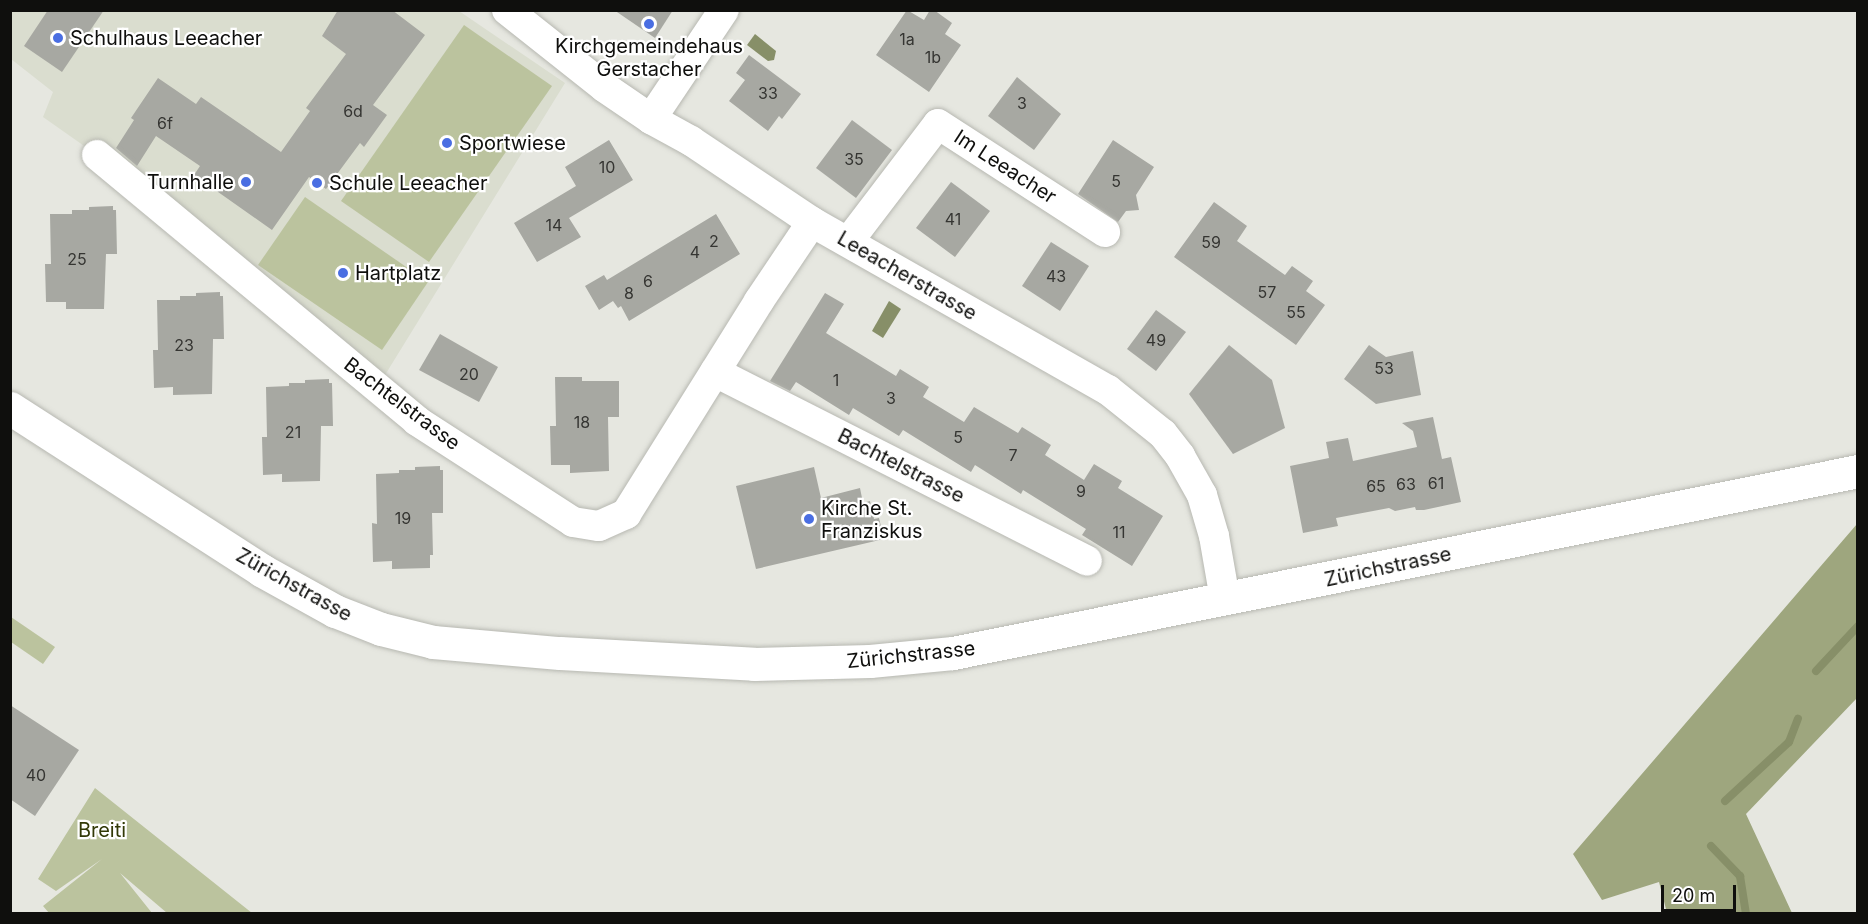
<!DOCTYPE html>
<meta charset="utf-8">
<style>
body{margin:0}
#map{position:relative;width:1868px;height:924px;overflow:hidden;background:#e6e7e0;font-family:Inter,sans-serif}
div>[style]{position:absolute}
.built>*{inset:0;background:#daddcf}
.green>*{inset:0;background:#bbc39e}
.forest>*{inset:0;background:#9ea67e}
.water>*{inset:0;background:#878f68}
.stream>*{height:8px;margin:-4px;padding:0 4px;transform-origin:4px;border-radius:4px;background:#878f68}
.building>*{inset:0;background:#a7a8a2}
.roads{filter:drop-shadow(0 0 2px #b7b8b1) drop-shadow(0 0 2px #b7b8b1)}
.minor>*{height:30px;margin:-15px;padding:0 15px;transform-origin:15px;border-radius:15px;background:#fff}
.secondary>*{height:33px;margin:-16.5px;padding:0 16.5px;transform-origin:16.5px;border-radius:16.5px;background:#fff}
.dots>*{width:16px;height:16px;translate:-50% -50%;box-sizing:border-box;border:3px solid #fff;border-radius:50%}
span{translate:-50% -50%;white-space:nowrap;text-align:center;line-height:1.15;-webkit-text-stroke:4.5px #fff;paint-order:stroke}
.number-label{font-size:16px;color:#353532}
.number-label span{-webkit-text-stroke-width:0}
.poi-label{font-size:20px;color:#0f0f0d}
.left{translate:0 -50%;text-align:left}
.right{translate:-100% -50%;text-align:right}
.street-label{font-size:20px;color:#0f0f0d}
.park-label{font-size:20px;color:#323907}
.frame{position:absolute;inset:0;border:12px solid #0f0f0d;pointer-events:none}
.scale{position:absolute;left:1661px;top:885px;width:75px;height:27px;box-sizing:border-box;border:3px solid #0f0f0d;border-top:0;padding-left:8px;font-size:18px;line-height:21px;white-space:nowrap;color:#0f0f0d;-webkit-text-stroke:4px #fff;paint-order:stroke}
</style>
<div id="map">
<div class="built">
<div style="clip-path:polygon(10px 11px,459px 11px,565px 83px,377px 388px,97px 155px,43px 117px,53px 92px,11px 59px)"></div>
</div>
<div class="green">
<div style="clip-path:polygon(464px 25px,552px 86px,429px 262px,341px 201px)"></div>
<div style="clip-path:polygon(305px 197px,428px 282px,382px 350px,258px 265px)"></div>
<div style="clip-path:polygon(11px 617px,55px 647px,43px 664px,11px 642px)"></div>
<div style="clip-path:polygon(95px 788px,252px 913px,167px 913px,120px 873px,152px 913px,49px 913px,43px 906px,102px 859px,56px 891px,38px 879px)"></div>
</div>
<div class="forest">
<div style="clip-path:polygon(1857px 524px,1857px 698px,1746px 814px,1792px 913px,1667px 913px,1659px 882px,1602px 900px,1573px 854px)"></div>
</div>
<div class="water">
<div style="clip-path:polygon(755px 34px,776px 51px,774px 60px,768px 61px,747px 45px)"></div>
<div style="clip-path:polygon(889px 301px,901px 309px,883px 338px,872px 331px)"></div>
</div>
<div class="stream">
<div style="left:1816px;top:671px;width:62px;rotate:-47deg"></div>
<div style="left:1725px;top:801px;width:87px;rotate:-42.7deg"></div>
<div style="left:1789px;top:742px;width:25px;rotate:-69deg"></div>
<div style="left:1711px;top:846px;width:42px;rotate:46deg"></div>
<div style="left:1740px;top:876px;width:38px;rotate:81deg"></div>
</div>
<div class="building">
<div style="clip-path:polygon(48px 10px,104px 10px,62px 72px,24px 46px)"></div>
<div style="clip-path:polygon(338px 10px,392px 10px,425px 35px,373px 105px,387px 115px,364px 147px,360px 143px,326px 189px,309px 177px,272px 230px,194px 175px,200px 166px,156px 136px,137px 166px,116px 148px,134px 120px,131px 118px,158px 78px,196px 104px,201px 97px,281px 152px,310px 111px,306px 108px,346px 54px,322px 36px)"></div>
<div style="clip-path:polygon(614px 10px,673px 10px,655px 38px)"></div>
<div style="clip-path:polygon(907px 10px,924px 20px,930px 10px,934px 10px,952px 23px,945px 34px,961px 45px,929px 92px,876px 55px)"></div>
<div style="clip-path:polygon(749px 55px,801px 94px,782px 119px,779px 116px,768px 131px,729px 101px,745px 80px,736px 73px)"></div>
<div style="clip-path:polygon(1017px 77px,1061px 114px,1034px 150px,988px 116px)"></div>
<div style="clip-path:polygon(852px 120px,892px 150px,856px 198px,816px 168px)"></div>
<div style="clip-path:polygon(609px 140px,633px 180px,569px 218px,581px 237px,537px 262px,514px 223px,576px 186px,565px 167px)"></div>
<div style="clip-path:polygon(1113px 140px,1154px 167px,1136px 195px,1139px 210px,1126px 211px,1118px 222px,1078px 194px)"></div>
<div style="clip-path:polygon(951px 182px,990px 211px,955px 257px,916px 228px)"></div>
<div style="clip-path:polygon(1214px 202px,1247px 226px,1237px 241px,1285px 275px,1292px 266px,1313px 281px,1306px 291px,1325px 305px,1296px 345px,1174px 257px)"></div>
<div style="clip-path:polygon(113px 206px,113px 210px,116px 210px,117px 254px,106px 254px,104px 309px,66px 309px,66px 302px,46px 302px,45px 264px,51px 264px,50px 214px,72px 214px,72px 210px,89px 210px,89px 207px)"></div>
<div style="clip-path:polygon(716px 214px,740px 254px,629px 321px,621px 306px,618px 308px,613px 301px,599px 310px,585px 286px,604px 275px,607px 280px)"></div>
<div style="clip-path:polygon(1051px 242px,1089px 266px,1060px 311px,1022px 286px)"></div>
<div style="clip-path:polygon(220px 292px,220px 296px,223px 296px,224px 339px,213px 339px,212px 394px,173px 395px,173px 387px,154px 388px,153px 350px,158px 350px,157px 300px,180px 300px,180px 296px,196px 296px,196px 293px)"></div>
<div style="clip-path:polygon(825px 293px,844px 304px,826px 333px,896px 376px,900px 369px,929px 387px,923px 397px,964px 422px,974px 407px,1018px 433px,1022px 427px,1051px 445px,1045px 455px,1084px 480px,1094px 464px,1122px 481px,1118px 488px,1163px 516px,1132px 566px,1082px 535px,1086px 529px,1023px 490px,1021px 494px,975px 465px,971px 472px,903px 430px,899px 436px,853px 408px,849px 415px,796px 382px,790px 391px,770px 381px)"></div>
<div style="clip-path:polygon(1156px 310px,1186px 332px,1156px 371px,1127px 349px)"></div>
<div style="clip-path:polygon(440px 334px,498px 367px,479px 402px,419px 370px)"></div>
<div style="clip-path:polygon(1229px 345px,1272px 380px,1285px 428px,1233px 454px,1189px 394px)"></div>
<div style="clip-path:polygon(1369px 345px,1386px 357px,1413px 351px,1421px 395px,1376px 404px,1344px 379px)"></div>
<div style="clip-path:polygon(555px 377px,582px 377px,582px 381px,619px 381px,619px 417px,608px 417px,609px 471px,570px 473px,570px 465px,551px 465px,550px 426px,556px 426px)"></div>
<div style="clip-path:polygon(329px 379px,329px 383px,332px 383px,333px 426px,321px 426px,320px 481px,282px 482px,282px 474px,263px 475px,262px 437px,267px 437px,266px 387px,289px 386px,289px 383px,305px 383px,305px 380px)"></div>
<div style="clip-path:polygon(1433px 417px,1442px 459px,1451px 457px,1461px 502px,1424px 510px,1416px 510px,1415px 507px,1395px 511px,1389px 508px,1336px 518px,1338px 526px,1303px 533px,1290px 466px,1329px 458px,1326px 442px,1348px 438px,1353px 461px,1417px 447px,1413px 431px,1402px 423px)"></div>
<div style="clip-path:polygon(440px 466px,440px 470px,443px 470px,443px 513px,432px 513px,433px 555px,430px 555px,430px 568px,392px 569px,392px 561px,373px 562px,372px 523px,377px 524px,376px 474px,399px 473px,399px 470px,415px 470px,415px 467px)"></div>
<div style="clip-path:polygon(814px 467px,821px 498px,860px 488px,863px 503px,870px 501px,874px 519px,879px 518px,884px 539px,756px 569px,736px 486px)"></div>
<div style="clip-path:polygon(10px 705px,79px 750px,35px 816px,10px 799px)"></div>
</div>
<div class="roads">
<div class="minor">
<div style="left:507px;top:10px;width:124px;rotate:38.4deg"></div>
<div style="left:604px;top:87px;width:57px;rotate:34.2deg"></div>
<div style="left:651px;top:119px;width:46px;rotate:28.8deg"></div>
<div style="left:691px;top:141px;width:146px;rotate:33.8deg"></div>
<div style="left:812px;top:222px;width:340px;rotate:29.6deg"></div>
<div style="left:1108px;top:390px;width:70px;rotate:38.7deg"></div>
<div style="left:1163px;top:434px;width:28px;rotate:52deg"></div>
<div style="left:1180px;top:456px;width:45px;rotate:60.6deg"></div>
<div style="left:1202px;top:495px;width:43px;rotate:73.7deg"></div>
<div style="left:1214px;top:536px;width:64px;rotate:80.1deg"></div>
<div style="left:651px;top:119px;width:131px;rotate:-56.2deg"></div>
<div style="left:97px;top:155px;width:416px;rotate:39.7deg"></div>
<div style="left:417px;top:421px;width:186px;rotate:32.9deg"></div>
<div style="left:573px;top:522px;width:26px;rotate:9deg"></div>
<div style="left:599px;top:526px;width:30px;rotate:-24deg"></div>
<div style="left:626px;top:514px;width:251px;rotate:-58deg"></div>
<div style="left:759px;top:301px;width:95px;rotate:-56.1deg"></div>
<div style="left:848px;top:242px;width:148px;rotate:-52.7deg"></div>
<div style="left:938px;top:124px;width:199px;rotate:32.9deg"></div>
<div style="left:715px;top:372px;width:417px;rotate:26.9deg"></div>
</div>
<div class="secondary">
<div style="left:10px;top:408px;width:299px;rotate:32.8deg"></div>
<div style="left:261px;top:570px;width:85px;rotate:29deg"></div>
<div style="left:335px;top:611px;width:49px;rotate:21.4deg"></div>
<div style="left:381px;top:629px;width:54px;rotate:14deg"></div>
<div style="left:433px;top:642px;width:127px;rotate:5deg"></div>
<div style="left:560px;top:653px;width:194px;rotate:3.2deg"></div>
<div style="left:754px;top:664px;width:116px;rotate:-1.5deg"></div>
<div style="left:870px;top:661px;width:83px;rotate:-5.5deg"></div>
<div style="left:953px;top:653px;width:923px;rotate:-11.37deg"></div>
</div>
</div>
<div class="dots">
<div style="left:649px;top:24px;background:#4a6ee2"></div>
<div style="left:58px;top:38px;background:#4a6ee2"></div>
<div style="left:447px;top:143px;background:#4a6ee2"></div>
<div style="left:246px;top:182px;background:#4a6ee2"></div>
<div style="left:317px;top:183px;background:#4a6ee2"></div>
<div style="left:343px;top:273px;background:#4a6ee2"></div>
<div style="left:809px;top:519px;background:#4a6ee2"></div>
</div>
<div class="number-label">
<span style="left:907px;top:39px">1a</span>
<span style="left:933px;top:57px">1b</span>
<span style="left:768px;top:93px">33</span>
<span style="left:1022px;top:103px">3</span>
<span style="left:353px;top:111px">6d</span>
<span style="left:165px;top:123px">6f</span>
<span style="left:854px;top:159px">35</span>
<span style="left:607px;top:167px">10</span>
<span style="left:1116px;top:181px">5</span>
<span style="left:953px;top:219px">41</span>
<span style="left:554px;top:225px">14</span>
<span style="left:714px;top:241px">2</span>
<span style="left:1211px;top:242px">59</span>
<span style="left:695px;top:252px">4</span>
<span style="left:77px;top:259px">25</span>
<span style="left:1056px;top:276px">43</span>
<span style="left:648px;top:281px">6</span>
<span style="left:1267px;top:292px">57</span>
<span style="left:629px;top:293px">8</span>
<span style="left:1296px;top:312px">55</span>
<span style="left:1156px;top:340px">49</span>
<span style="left:184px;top:345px">23</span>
<span style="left:1384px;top:368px">53</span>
<span style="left:469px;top:374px">20</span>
<span style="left:836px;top:380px">1</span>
<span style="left:891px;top:398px">3</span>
<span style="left:582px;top:422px">18</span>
<span style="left:293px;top:432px">21</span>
<span style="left:958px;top:437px">5</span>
<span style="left:1013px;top:455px">7</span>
<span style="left:1436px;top:483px">61</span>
<span style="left:1406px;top:484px">63</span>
<span style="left:1376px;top:486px">65</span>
<span style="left:1081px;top:491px">9</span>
<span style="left:403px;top:518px">19</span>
<span style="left:1119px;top:532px">11</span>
<span style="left:36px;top:775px">40</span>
</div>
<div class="poi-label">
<span class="left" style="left:70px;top:38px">Schulhaus Leeacher</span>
<span style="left:649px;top:58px">Kirchgemeindehaus<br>Gerstacher</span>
<span class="left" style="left:459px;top:143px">Sportwiese</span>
<span class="right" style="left:234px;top:182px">Turnhalle</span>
<span class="left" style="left:329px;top:183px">Schule Leeacher</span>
<span class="left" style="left:355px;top:273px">Hartplatz</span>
<span class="left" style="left:821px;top:520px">Kirche St.<br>Franziskus</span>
</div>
<div class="street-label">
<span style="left:1005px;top:167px;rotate:33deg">Im Leeacher</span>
<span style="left:907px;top:276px;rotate:30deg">Leeacherstrasse</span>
<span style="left:402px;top:404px;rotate:37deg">Bachtelstrasse</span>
<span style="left:901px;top:466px;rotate:27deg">Bachtelstrasse</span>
<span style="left:1388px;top:567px;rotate:-12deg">Zürichstrasse</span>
<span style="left:294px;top:585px;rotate:29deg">Zürichstrasse</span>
<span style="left:911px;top:655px;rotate:-6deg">Zürichstrasse</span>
</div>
<div class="park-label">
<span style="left:102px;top:830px">Breiti</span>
</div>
<div class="frame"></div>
<div class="scale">20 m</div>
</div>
